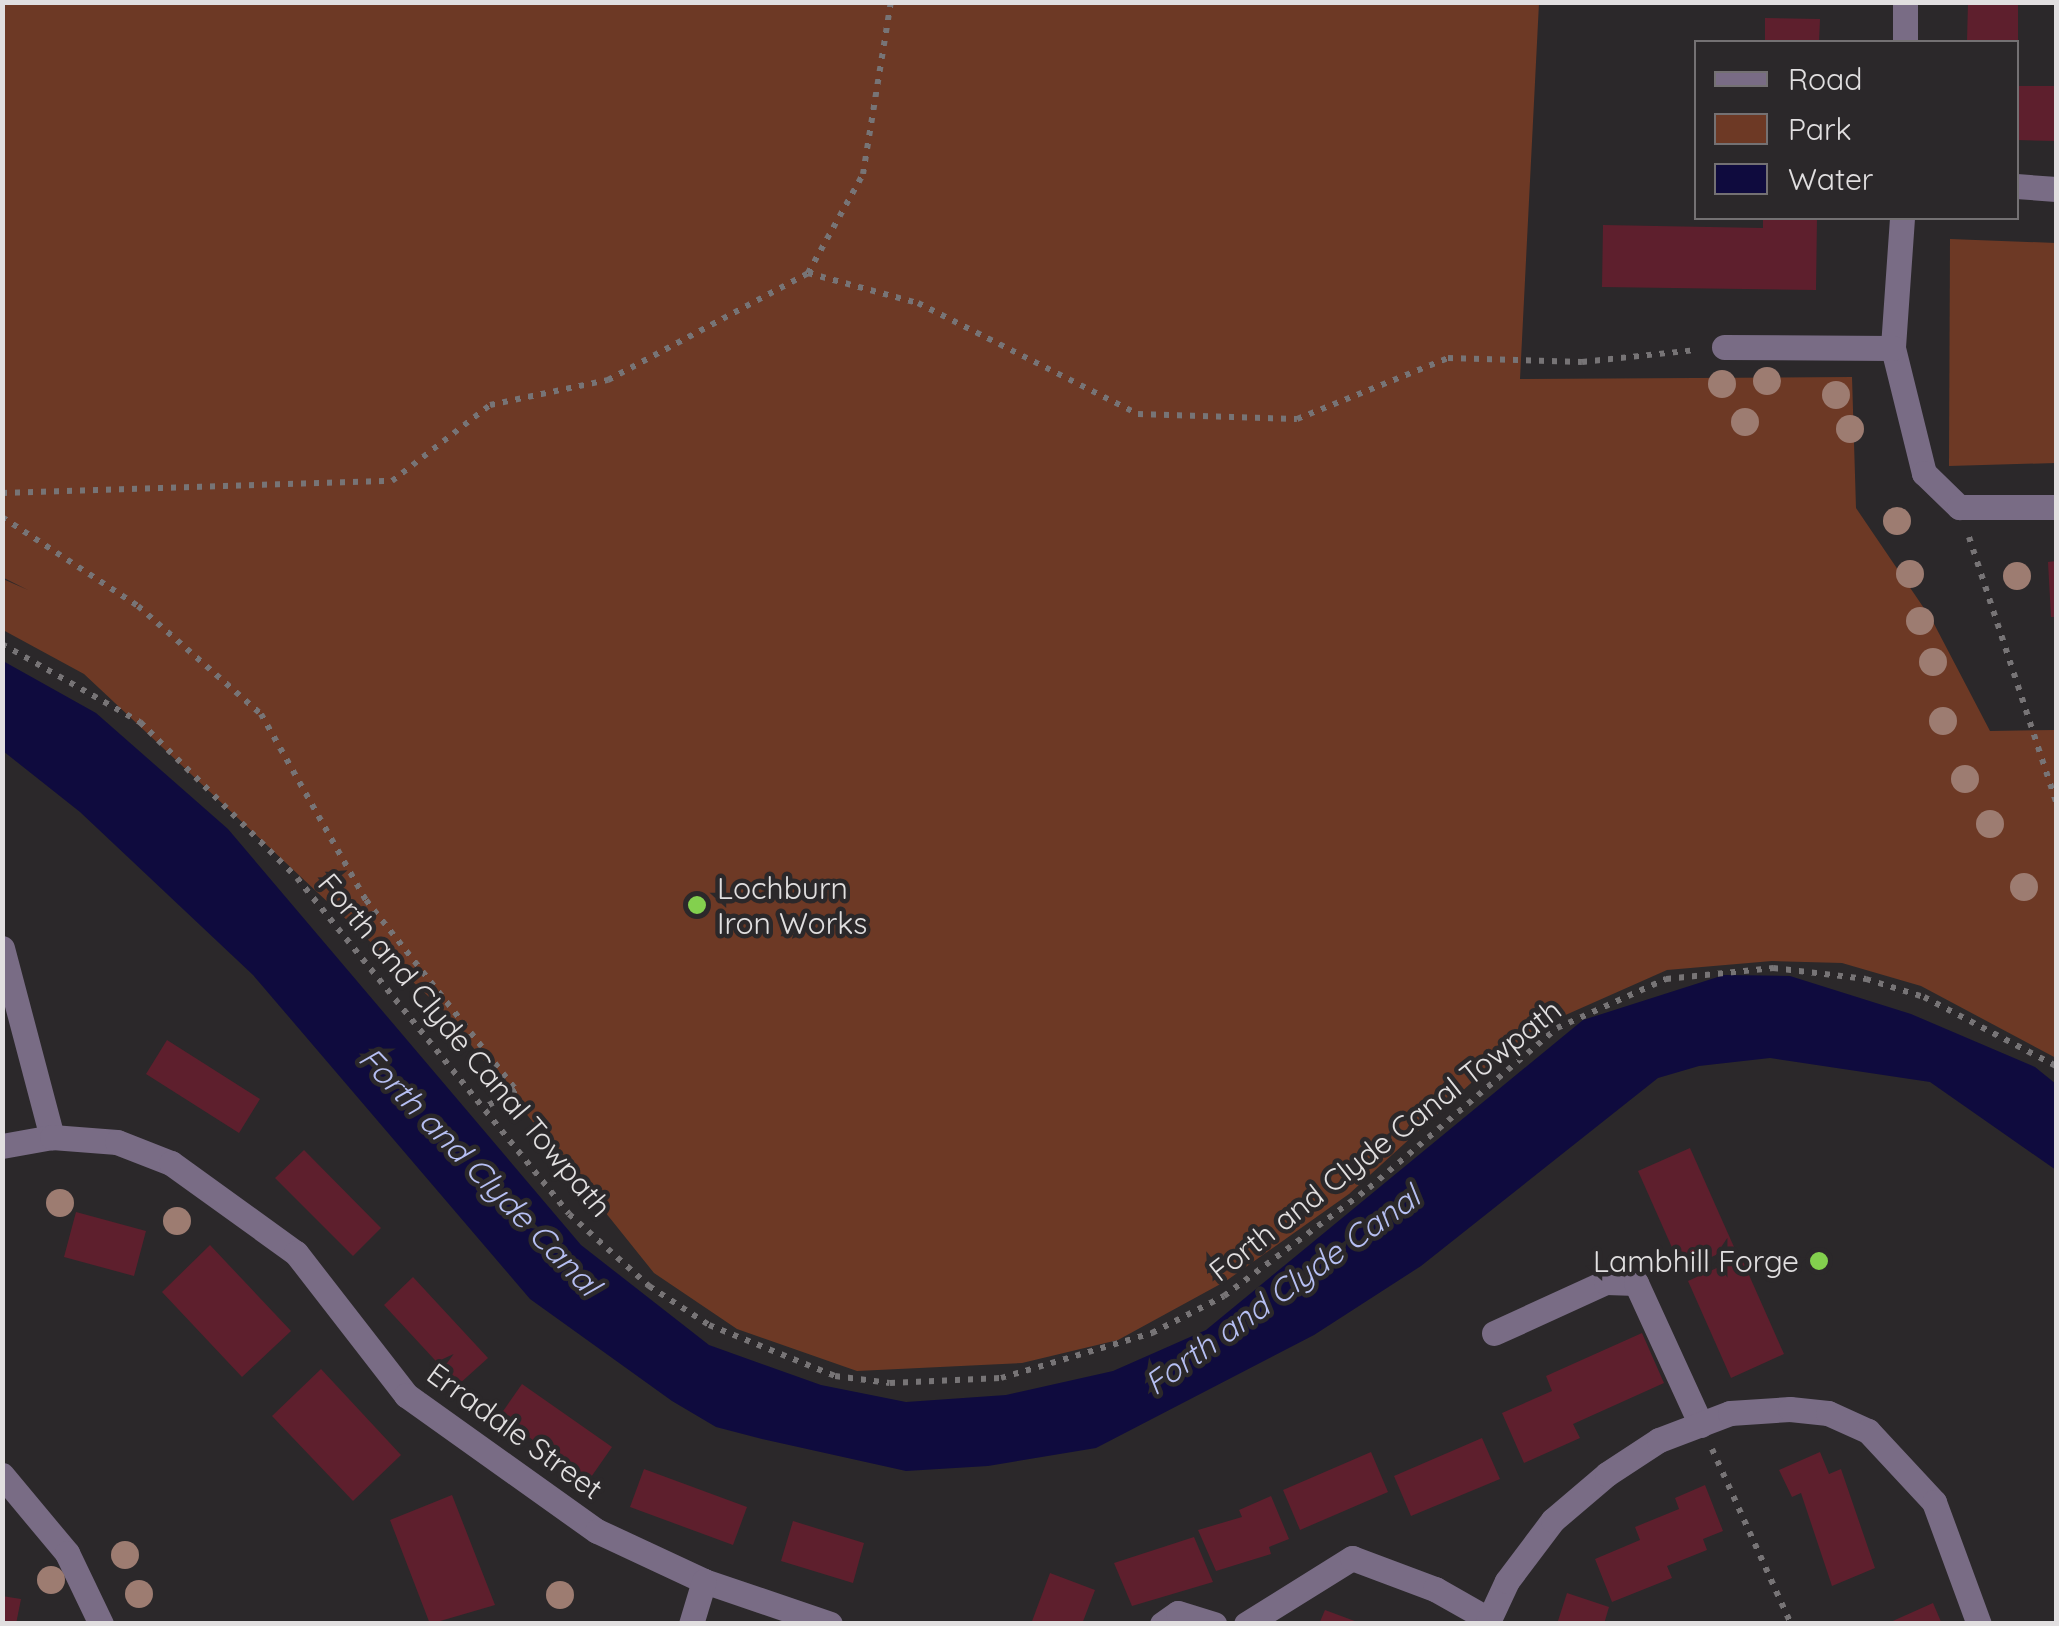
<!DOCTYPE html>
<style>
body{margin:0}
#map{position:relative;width:2059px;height:1626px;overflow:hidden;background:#2b282a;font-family:Quicksand,sans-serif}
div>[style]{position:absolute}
.green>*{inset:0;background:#6d3925}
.water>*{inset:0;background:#0f0b3e}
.building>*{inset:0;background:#5e1f2d}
.path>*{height:6px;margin-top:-3px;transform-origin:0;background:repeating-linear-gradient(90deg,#777476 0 5px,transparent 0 13px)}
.minor>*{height:25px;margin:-12.5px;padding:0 12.5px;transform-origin:12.5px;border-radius:12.5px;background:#796c85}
.trees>*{width:28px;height:28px;margin:-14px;border-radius:50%;background:#9d7c71}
.dots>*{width:28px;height:28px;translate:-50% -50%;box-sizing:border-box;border:5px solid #2b282a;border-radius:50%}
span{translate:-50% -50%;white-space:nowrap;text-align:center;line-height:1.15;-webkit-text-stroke:9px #2b282a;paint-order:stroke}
.poi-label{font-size:30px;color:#e1dfe0}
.left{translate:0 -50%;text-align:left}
.right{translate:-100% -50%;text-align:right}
.street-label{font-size:30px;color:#e1dfe0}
.water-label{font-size:32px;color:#b6bff2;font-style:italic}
.frame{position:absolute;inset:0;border:5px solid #e1dfe0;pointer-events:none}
.legend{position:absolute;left:1694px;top:40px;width:325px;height:180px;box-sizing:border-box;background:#2b282a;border:2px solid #747173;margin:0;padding:12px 18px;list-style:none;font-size:30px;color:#e1dfe0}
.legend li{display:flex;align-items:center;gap:20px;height:50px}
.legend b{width:50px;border:2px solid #747173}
</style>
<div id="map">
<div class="green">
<div style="clip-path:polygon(2px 3px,1539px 3px,1520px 379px,1852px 377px,1856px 508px,1932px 620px,1990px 731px,2056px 730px,2056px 1058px,1921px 986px,1842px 963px,1772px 961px,1667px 970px,1552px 1021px,1492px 1064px,1349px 1194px,1226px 1281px,1118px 1340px,1022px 1363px,857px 1371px,737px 1329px,654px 1273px,443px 1010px,84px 674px,3px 630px,3px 579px,28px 590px,2px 577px)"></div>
<div style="clip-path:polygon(1950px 239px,2056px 243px,2056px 463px,1949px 466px)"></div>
</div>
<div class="water">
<div style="clip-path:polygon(3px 661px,96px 713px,228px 829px,581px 1245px,709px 1345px,821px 1385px,906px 1402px,1006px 1395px,1113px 1371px,1206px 1330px,1583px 1020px,1724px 975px,1790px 976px,1911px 1014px,2035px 1067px,2056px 1084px,2056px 1170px,1930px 1082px,1770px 1058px,1699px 1066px,1658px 1078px,1421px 1266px,1314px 1335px,1096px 1448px,988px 1466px,906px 1471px,762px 1439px,716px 1427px,672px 1401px,530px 1299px,253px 975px,80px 812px,3px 751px)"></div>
</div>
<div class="building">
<div style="clip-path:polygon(1968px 2px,2018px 2px,2018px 42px,1967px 42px)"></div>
<div style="clip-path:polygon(1765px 18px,1820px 19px,1819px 42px,1765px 42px)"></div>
<div style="clip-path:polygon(2016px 86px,2056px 86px,2056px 141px,2016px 140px)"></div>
<div style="clip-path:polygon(1763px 218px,1817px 218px,1816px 290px,1602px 287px,1603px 225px,1763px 228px)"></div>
<div style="clip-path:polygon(2056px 561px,2056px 617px,2051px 617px,2048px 562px)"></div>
<div style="clip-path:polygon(167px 1040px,260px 1099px,239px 1133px,146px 1074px)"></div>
<div style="clip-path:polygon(1690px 1148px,1734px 1247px,1682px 1270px,1638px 1171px)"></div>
<div style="clip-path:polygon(304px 1150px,381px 1228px,353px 1256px,275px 1178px)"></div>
<div style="clip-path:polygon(76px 1212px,146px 1231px,134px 1276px,64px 1257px)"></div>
<div style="clip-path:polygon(210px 1245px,291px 1331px,242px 1377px,162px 1292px)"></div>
<div style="clip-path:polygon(1741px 1257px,1784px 1354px,1731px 1378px,1688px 1281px)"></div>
<div style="clip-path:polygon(413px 1277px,488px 1358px,458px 1385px,384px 1305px)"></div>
<div style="clip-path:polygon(1642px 1333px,1664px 1383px,1573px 1424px,1580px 1438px,1524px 1463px,1502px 1413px,1552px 1391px,1546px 1376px)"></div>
<div style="clip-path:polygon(321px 1369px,401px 1455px,353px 1501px,272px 1416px)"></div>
<div style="clip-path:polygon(522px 1384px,612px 1447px,589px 1480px,499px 1417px)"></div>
<div style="clip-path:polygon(1482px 1438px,1500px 1479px,1411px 1516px,1394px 1476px)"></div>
<div style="clip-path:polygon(1371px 1452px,1388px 1492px,1300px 1530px,1283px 1490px)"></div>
<div style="clip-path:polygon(1820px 1452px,1829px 1474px,1841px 1469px,1875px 1568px,1832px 1586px,1801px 1493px,1792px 1497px,1779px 1470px)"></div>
<div style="clip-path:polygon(644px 1469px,747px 1507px,733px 1545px,630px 1507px)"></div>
<div style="clip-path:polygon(1705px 1485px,1723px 1531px,1703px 1539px,1707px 1550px,1667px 1566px,1672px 1578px,1612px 1602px,1595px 1559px,1640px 1540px,1635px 1527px,1679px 1509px,1675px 1498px)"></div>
<div style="clip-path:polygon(452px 1495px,495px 1605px,430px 1624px,390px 1520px)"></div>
<div style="clip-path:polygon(1271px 1496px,1289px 1539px,1269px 1547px,1271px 1554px,1216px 1571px,1198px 1530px,1242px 1517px,1239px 1510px)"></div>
<div style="clip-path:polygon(793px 1521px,864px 1543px,853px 1583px,781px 1561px)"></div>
<div style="clip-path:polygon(1194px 1537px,1213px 1582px,1132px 1606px,1114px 1563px)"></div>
<div style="clip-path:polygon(1050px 1573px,1095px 1590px,1082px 1624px,1031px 1624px)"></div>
<div style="clip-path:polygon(1567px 1593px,1609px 1607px,1604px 1624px,1557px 1624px)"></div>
<div style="clip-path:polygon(2px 1596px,21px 1599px,16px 1624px,2px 1624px)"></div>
<div style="clip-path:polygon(1933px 1603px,1942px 1624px,1886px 1624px)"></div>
<div style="clip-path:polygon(1325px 1610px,1360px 1623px,1360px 1624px,1319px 1624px)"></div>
</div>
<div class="path">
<div style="left:808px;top:273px;width:113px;rotate:-60.9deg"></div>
<div style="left:863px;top:174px;width:174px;rotate:-80.8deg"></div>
<div style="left:2px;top:493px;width:390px;rotate:-1.8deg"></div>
<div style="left:392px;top:481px;width:124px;rotate:-37.8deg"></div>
<div style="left:490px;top:405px;width:121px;rotate:-12deg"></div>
<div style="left:608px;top:380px;width:227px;rotate:-28.1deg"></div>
<div style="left:808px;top:273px;width:114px;rotate:15.3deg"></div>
<div style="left:918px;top:303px;width:246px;rotate:26.8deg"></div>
<div style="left:1138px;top:414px;width:159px;rotate:1.8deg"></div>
<div style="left:1297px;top:419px;width:163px;rotate:-22deg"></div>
<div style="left:1448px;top:358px;width:134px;rotate:1.7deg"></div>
<div style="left:1582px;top:362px;width:116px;rotate:-6deg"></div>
<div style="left:2px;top:517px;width:163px;rotate:33.2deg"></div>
<div style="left:138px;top:606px;width:164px;rotate:41.3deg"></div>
<div style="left:261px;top:714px;width:214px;rotate:60.6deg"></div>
<div style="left:366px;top:900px;width:242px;rotate:51.7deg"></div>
<div style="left:516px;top:1090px;width:35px;rotate:151deg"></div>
<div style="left:1969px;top:537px;width:279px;rotate:71.8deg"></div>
<div style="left:2px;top:644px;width:159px;rotate:29.5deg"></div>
<div style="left:140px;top:722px;width:221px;rotate:44.8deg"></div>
<div style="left:297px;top:878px;width:432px;rotate:51deg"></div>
<div style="left:569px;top:1214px;width:108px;rotate:42deg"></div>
<div style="left:649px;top:1286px;width:72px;rotate:33deg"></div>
<div style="left:709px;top:1325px;width:136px;rotate:22deg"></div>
<div style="left:835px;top:1376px;width:55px;rotate:7.3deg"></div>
<div style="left:890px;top:1383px;width:111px;rotate:-2.6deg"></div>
<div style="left:1001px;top:1378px;width:158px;rotate:-16.6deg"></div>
<div style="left:1152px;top:1333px;width:81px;rotate:-27.2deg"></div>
<div style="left:1224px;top:1296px;width:181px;rotate:-36.7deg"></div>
<div style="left:1369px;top:1188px;width:247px;rotate:-40.4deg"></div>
<div style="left:1557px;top:1028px;width:120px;rotate:-24.2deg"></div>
<div style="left:1666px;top:979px;width:108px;rotate:-5.9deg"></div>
<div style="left:1773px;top:968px;width:94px;rotate:6.7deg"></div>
<div style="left:1866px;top:979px;width:61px;rotate:17.2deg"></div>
<div style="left:1924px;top:997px;width:149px;rotate:27.6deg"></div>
<div style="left:1712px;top:1449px;width:192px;rotate:65.7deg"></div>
</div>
<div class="minor">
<div style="left:1905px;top:2px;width:40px;rotate:90deg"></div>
<div style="left:2016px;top:186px;width:40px;rotate:4.3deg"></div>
<div style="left:1902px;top:218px;width:130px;rotate:94deg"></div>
<div style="left:1893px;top:348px;width:129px;rotate:76.1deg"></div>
<div style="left:1924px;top:473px;width:49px;rotate:44.2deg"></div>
<div style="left:1959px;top:507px;width:97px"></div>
<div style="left:1724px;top:347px;width:169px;rotate:0.3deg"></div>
<div style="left:2px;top:948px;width:196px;rotate:75.2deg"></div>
<div style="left:2px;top:1146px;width:51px;rotate:-10.2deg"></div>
<div style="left:52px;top:1137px;width:65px;rotate:4.4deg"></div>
<div style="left:117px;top:1142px;width:58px;rotate:21.3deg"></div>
<div style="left:171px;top:1163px;width:154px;rotate:35.8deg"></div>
<div style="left:296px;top:1253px;width:180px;rotate:52.2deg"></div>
<div style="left:406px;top:1395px;width:234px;rotate:35.5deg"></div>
<div style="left:597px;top:1531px;width:118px;rotate:25deg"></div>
<div style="left:704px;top:1581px;width:133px;rotate:18.8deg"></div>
<div style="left:1494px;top:1333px;width:123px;rotate:-24.5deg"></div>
<div style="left:1606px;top:1282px;width:30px;rotate:2deg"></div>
<div style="left:1636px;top:1283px;width:156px;rotate:65.4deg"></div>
<div style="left:2px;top:1475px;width:102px;rotate:50.2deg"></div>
<div style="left:67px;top:1553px;width:79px;rotate:64.4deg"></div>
<div style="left:691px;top:1624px;width:45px;rotate:-73.2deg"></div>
<div style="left:1162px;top:1624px;width:19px;rotate:-35deg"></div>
<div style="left:1178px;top:1613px;width:38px;rotate:17deg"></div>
<div style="left:1246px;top:1624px;width:125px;rotate:-31.9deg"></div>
<div style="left:1352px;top:1558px;width:89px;rotate:20.5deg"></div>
<div style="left:1435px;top:1589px;width:61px;rotate:29.5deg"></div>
<div style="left:1487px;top:1624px;width:47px;rotate:-65.1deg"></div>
<div style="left:1507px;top:1581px;width:76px;rotate:-53deg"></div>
<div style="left:1553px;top:1520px;width:71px;rotate:-40.4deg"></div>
<div style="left:1607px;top:1474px;width:62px;rotate:-33.2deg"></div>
<div style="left:1659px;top:1440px;width:76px;rotate:-20.8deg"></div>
<div style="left:1730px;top:1413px;width:60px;rotate:-3.8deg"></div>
<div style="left:1790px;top:1409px;width:38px;rotate:6deg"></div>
<div style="left:1828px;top:1413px;width:44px;rotate:24.2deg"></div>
<div style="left:1868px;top:1431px;width:97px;rotate:47.1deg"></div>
<div style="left:1934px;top:1502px;width:130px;rotate:69.8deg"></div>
</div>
<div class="trees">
<div style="left:1767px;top:381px"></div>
<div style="left:1722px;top:384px"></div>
<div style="left:1836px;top:395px"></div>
<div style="left:1745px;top:422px"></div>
<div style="left:1850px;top:429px"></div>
<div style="left:1897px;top:521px"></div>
<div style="left:1910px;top:574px"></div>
<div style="left:2017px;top:576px"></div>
<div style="left:1920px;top:621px"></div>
<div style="left:1933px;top:662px"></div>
<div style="left:1943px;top:721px"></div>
<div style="left:1965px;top:779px"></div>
<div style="left:1990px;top:824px"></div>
<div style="left:2024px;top:887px"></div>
<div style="left:60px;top:1203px"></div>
<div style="left:177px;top:1221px"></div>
<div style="left:125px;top:1555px"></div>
<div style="left:51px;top:1580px"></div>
<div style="left:139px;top:1594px"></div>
<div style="left:560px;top:1595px"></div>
</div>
<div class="dots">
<div style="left:697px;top:905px;background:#83d04e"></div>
<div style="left:1819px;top:1261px;background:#83d04e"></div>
</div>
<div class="poi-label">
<span class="left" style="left:717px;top:905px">Lochburn<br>Iron Works</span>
<span class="right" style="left:1799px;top:1261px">Lambhill Forge</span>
</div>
<div class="street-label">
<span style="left:465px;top:1045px;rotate:50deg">Forth and Clyde Canal Towpath</span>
<span style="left:1385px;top:1140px;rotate:-38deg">Forth and Clyde Canal Towpath</span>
<span style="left:515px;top:1431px;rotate:36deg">Erradale Street</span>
</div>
<div class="water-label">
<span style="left:480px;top:1171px;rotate:46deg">Forth and Clyde Canal</span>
<span style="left:1282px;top:1290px;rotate:-36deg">Forth and Clyde Canal</span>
</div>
<div class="frame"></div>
<ul class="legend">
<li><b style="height:12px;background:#796c85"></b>Road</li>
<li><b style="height:28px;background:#6d3925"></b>Park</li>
<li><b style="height:28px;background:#0f0b3e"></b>Water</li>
</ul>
</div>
